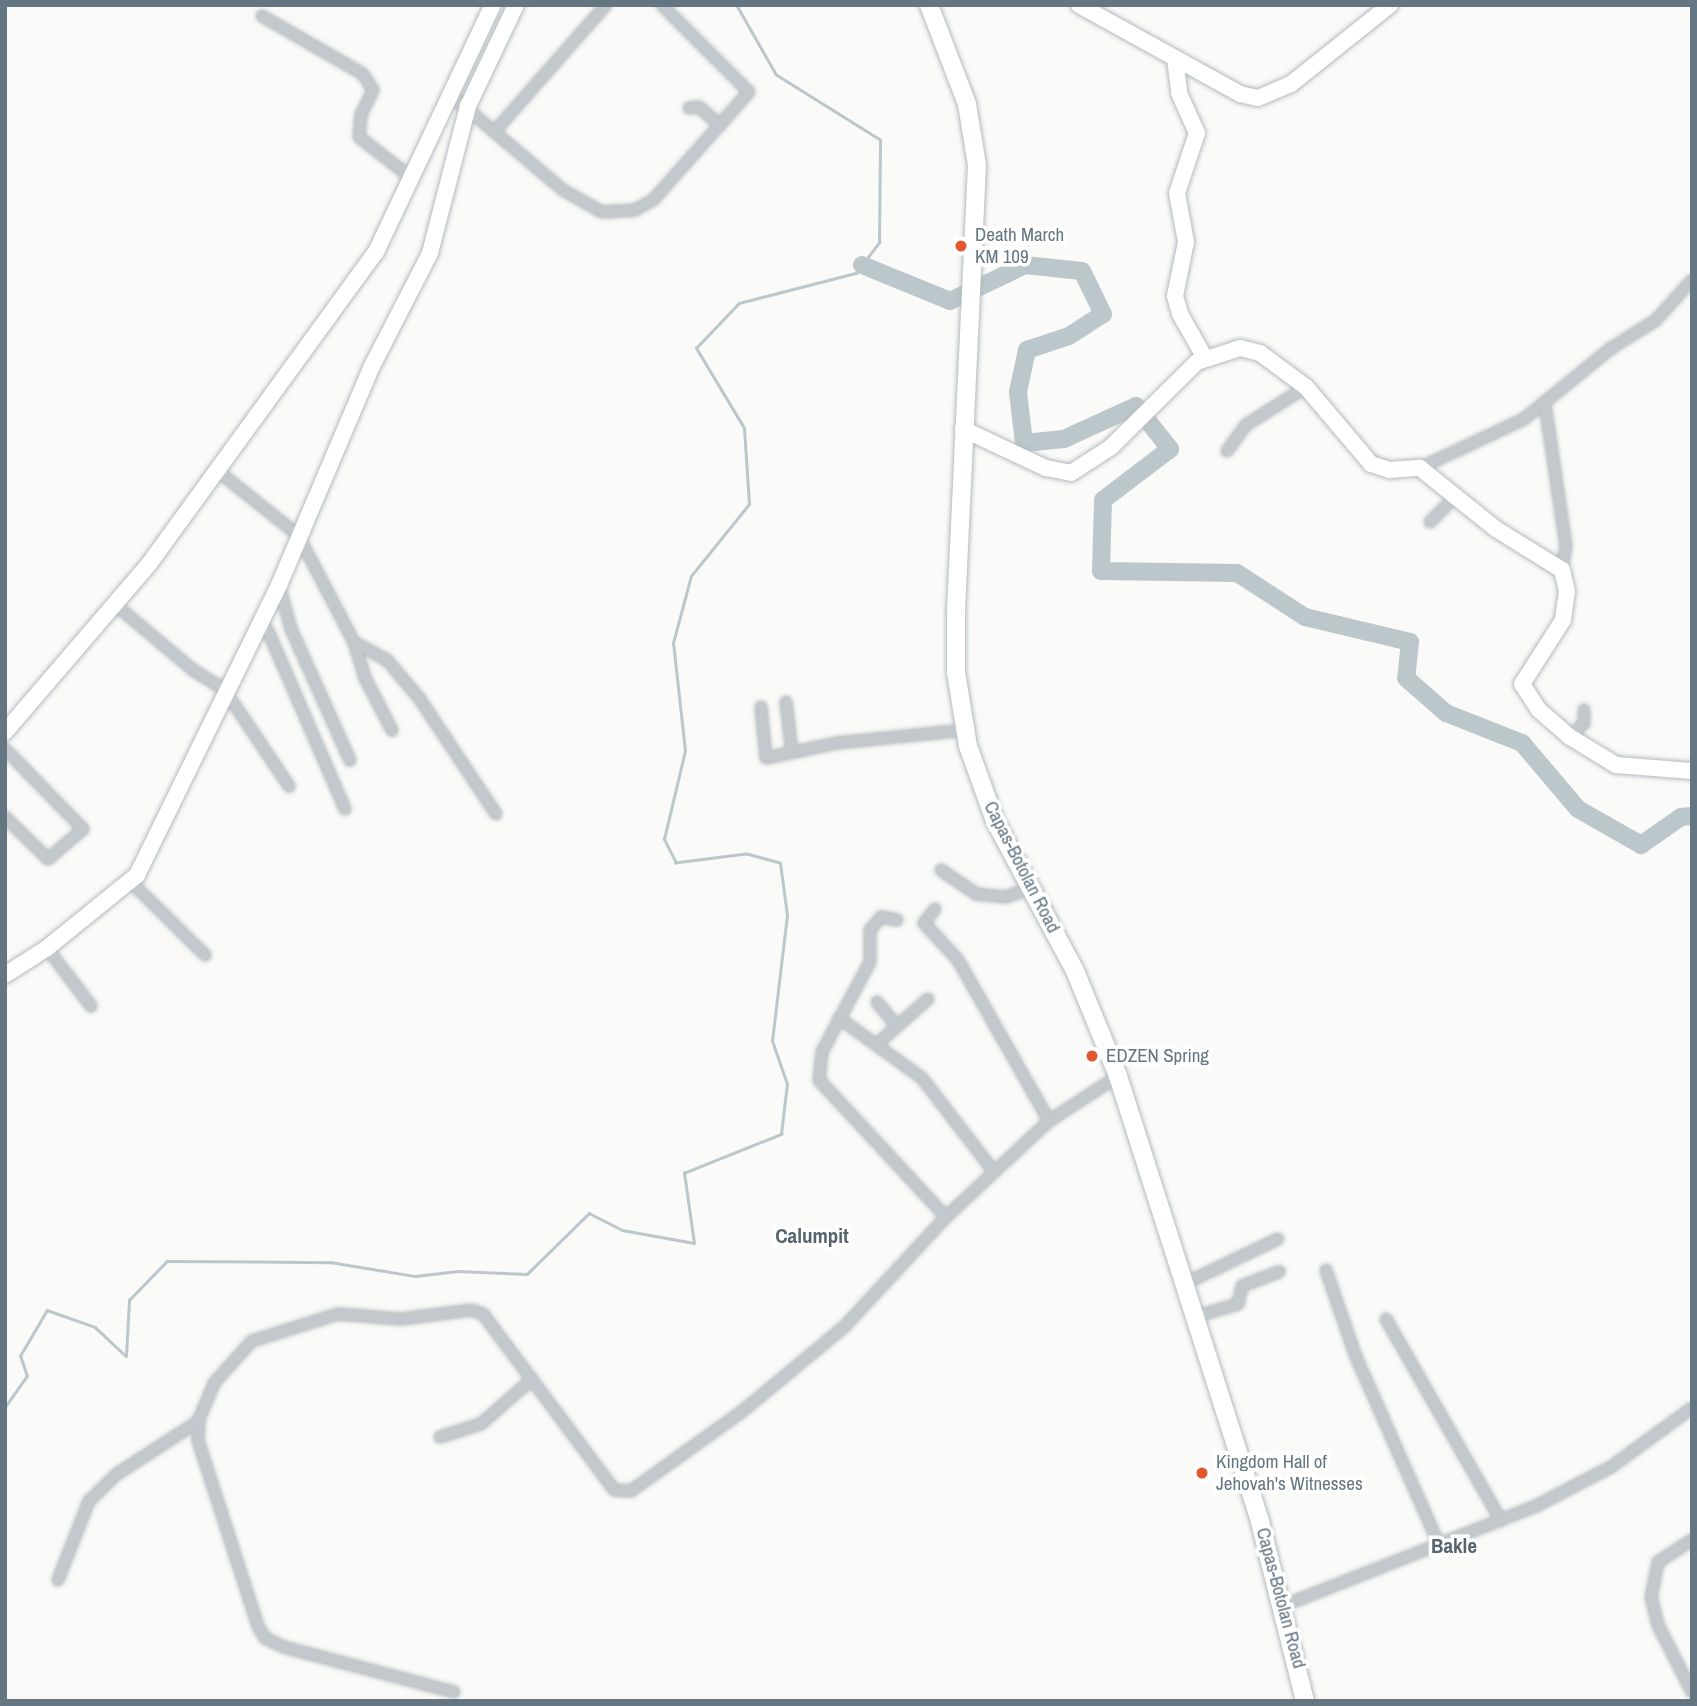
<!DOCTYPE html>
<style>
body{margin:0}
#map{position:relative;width:1697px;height:1706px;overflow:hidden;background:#fafaf8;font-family:"Archivo Narrow",sans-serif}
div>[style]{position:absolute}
.stream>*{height:2.5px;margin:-1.25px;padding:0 1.25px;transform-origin:1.25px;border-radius:1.25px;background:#bbc7cb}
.river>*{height:18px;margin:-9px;padding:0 9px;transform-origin:9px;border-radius:9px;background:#bbc7cb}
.roads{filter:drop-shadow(0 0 2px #b3babf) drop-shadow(0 0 2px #b3babf)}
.street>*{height:10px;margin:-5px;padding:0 5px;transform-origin:5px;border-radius:5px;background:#c3c8cc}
.secondary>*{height:16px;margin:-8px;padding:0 8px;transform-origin:8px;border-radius:8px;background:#fff}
.primary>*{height:18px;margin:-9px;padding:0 9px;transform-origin:9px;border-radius:9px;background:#fff}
.dots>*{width:19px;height:19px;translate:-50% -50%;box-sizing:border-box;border:4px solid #fff;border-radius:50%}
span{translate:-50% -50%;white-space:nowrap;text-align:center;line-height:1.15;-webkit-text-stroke:7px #fff;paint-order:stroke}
.poi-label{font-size:19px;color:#657683}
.left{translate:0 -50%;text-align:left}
.street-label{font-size:19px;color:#657683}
.neighbourhood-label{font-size:21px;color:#57646e;font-weight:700}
.frame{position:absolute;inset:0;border:7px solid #657683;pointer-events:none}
</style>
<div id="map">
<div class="stream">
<div style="left:5px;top:1407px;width:38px;rotate:-55deg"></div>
<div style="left:27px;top:1376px;width:21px;rotate:-109deg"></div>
<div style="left:20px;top:1356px;width:53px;rotate:-59.6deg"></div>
<div style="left:47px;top:1310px;width:51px;rotate:19.5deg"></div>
<div style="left:95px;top:1327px;width:42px;rotate:43.1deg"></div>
<div style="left:126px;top:1356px;width:56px;rotate:-86.9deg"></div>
<div style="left:129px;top:1300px;width:54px;rotate:-45.7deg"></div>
<div style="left:167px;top:1261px;width:163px;rotate:0.4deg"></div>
<div style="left:330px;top:1262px;width:86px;rotate:9.4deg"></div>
<div style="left:415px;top:1276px;width:43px;rotate:-6.6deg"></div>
<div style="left:458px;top:1271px;width:69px;rotate:2.5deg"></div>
<div style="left:527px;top:1274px;width:87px;rotate:-44.5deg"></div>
<div style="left:589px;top:1213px;width:37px;rotate:27deg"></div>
<div style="left:622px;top:1230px;width:73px;rotate:10.2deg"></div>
<div style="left:694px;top:1243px;width:71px;rotate:-98.1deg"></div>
<div style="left:684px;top:1173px;width:105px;rotate:-21.9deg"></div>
<div style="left:781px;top:1134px;width:50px;rotate:-83.2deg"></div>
<div style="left:787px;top:1084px;width:46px;rotate:-109.2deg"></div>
<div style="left:772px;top:1041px;width:127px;rotate:-83.2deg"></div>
<div style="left:787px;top:915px;width:52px;rotate:-97.7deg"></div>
<div style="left:780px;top:863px;width:35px;rotate:-165deg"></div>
<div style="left:746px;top:854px;width:71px;rotate:172.7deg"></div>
<div style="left:676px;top:863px;width:27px;rotate:-117deg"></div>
<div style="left:664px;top:839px;width:90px;rotate:-76.6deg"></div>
<div style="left:685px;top:751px;width:109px;rotate:-96.3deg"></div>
<div style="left:673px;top:643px;width:69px;rotate:-75deg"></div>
<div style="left:691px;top:576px;width:92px;rotate:-51.1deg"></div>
<div style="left:749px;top:504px;width:76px;rotate:-93.8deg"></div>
<div style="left:744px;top:428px;width:93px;rotate:-121deg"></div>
<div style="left:696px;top:348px;width:62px;rotate:-46.3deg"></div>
<div style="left:739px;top:303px;width:121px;rotate:-14.4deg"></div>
<div style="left:856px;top:273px;width:39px;rotate:-53deg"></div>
<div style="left:879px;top:242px;width:102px;rotate:-89.4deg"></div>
<div style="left:880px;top:140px;width:123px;rotate:-148deg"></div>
<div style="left:776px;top:75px;width:81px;rotate:-119.7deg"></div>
</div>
<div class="river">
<div style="left:862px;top:265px;width:95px;rotate:22.2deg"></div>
<div style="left:950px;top:301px;width:83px;rotate:-25.6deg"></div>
<div style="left:1025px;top:265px;width:57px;rotate:6deg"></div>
<div style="left:1082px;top:271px;width:48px;rotate:64deg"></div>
<div style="left:1103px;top:314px;width:40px;rotate:147.1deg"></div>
<div style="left:1069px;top:336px;width:44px;rotate:161.6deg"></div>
<div style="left:1027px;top:350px;width:43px;rotate:102.1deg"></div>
<div style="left:1018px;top:392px;width:51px;rotate:83.3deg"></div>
<div style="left:1024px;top:443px;width:40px;rotate:-5.7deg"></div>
<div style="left:1064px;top:439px;width:79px;rotate:-24.6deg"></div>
<div style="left:1136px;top:406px;width:55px;rotate:51.7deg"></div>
<div style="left:1170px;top:449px;width:84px;rotate:142.7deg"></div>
<div style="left:1103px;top:500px;width:71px;rotate:91.6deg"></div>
<div style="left:1101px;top:571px;width:136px;rotate:0.8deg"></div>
<div style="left:1237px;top:573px;width:81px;rotate:32.9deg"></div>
<div style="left:1305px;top:617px;width:108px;rotate:13.4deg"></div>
<div style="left:1410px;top:642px;width:36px;rotate:96deg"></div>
<div style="left:1406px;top:678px;width:53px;rotate:41.2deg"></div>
<div style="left:1446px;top:713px;width:82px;rotate:21.5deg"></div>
<div style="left:1522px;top:743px;width:87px;rotate:49.7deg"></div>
<div style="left:1578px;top:809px;width:73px;rotate:29.7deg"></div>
<div style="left:1641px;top:845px;width:49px;rotate:-35deg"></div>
<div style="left:1681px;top:817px;width:11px;rotate:-5deg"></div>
</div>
<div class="roads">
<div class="street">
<div style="left:262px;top:16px;width:116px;rotate:29.9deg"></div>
<div style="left:363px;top:74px;width:19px;rotate:58deg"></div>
<div style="left:373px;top:90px;width:28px;rotate:116deg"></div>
<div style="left:361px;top:115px;width:22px;rotate:95deg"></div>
<div style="left:359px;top:137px;width:68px;rotate:37.9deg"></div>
<div style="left:452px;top:96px;width:145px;rotate:40.3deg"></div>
<div style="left:563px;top:190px;width:45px;rotate:29.4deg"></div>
<div style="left:602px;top:212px;width:33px;rotate:-3deg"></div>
<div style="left:635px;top:210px;width:21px;rotate:-29deg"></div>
<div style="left:653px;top:200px;width:144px;rotate:-48.4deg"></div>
<div style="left:749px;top:92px;width:123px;rotate:-135deg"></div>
<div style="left:689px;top:108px;width:10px;rotate:-6deg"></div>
<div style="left:699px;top:107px;width:28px;rotate:41deg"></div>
<div style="left:496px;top:130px;width:167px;rotate:-48.7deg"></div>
<div style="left:1545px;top:404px;width:144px;rotate:81.6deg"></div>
<div style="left:1566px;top:546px;width:24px;rotate:99deg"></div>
<div style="left:1227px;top:451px;width:32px;rotate:-54deg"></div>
<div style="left:1246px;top:425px;width:71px;rotate:-32.3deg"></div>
<div style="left:1420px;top:468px;width:115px;rotate:-25.2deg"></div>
<div style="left:1524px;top:419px;width:111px;rotate:-39.1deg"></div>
<div style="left:1610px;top:349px;width:54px;rotate:-32.2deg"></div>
<div style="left:1656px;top:320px;width:54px;rotate:-48deg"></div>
<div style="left:219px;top:472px;width:101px;rotate:38.6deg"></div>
<div style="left:298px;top:535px;width:121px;rotate:62.4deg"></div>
<div style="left:354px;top:642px;width:38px;rotate:29deg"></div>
<div style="left:387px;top:660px;width:50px;rotate:49.9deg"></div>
<div style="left:419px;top:698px;width:139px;rotate:56.4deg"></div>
<div style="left:1430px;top:522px;width:37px;rotate:-45deg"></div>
<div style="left:279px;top:585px;width:46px;rotate:74.7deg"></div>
<div style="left:291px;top:629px;width:144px;rotate:65.8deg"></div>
<div style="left:117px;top:606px;width:99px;rotate:40.1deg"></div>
<div style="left:193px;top:670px;width:36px;rotate:32deg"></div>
<div style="left:224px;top:689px;width:117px;rotate:56.2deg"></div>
<div style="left:260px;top:623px;width:11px;rotate:45deg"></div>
<div style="left:268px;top:631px;width:194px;rotate:66.6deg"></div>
<div style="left:354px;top:642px;width:38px;rotate:73deg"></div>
<div style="left:365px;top:678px;width:59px;rotate:62.6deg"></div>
<div style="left:786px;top:702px;width:51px;rotate:83.3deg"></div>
<div style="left:761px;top:707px;width:51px;rotate:84.4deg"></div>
<div style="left:766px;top:758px;width:73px;rotate:-11.9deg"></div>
<div style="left:837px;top:743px;width:129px;rotate:-5.8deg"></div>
<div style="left:1570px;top:737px;width:20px;rotate:-45deg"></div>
<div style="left:1584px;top:723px;width:13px;rotate:-90deg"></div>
<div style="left:5px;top:749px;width:112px;rotate:45.7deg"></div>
<div style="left:83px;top:829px;width:46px;rotate:139.4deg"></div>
<div style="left:48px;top:859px;width:60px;rotate:-135.7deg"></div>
<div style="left:941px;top:870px;width:42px;rotate:34.4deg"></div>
<div style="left:976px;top:894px;width:30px;rotate:6deg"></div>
<div style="left:1006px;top:897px;width:27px;rotate:-20deg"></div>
<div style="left:131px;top:882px;width:104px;rotate:44.6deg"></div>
<div style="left:935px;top:909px;width:18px;rotate:128deg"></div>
<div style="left:924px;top:923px;width:50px;rotate:47.4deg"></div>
<div style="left:958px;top:960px;width:185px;rotate:60.5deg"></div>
<div style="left:897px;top:920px;width:16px;rotate:-169deg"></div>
<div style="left:881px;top:917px;width:17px;rotate:130deg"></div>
<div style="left:870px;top:930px;width:32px;rotate:90deg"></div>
<div style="left:870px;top:962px;width:102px;rotate:118.1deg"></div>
<div style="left:822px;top:1052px;width:28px;rotate:96deg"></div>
<div style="left:819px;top:1080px;width:187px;rotate:47.2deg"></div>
<div style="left:47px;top:948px;width:73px;rotate:52.8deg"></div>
<div style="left:877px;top:1002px;width:28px;rotate:51deg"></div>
<div style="left:839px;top:1018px;width:102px;rotate:35.9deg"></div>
<div style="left:922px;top:1078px;width:118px;rotate:52.5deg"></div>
<div style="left:877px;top:1044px;width:68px;rotate:-41.4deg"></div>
<div style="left:1326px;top:1270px;width:92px;rotate:71deg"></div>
<div style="left:1356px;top:1357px;width:205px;rotate:66.1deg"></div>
<div style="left:1184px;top:1284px;width:104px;rotate:-25.6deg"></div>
<div style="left:1194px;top:1317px;width:46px;rotate:-16.5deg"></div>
<div style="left:1238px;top:1304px;width:18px;rotate:-77deg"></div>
<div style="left:1242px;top:1286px;width:40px;rotate:-21deg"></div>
<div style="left:1386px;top:1319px;width:232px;rotate:60.3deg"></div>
<div style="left:440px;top:1437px;width:43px;rotate:-17.6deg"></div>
<div style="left:481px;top:1424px;width:68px;rotate:-41.4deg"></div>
<div style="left:1692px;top:1540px;width:40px;rotate:147.1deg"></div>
<div style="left:1658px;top:1562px;width:36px;rotate:101deg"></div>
<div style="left:1651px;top:1597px;width:29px;rotate:76deg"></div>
<div style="left:1658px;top:1625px;width:75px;rotate:63.1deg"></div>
<div style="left:58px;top:1580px;width:85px;rotate:-68.6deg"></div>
<div style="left:89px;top:1501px;width:39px;rotate:-44deg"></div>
<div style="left:117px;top:1474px;width:98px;rotate:-32.9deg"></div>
<div style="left:1285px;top:1605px;width:270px;rotate:-21.5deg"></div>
<div style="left:1536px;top:1506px;width:85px;rotate:-27.5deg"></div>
<div style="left:1611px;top:1467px;width:100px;rotate:-36.1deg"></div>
<div style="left:454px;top:1692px;width:176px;rotate:-165.2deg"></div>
<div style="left:284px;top:1647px;width:21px;rotate:-155deg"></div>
<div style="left:265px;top:1638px;width:14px;rotate:-120deg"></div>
<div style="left:258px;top:1626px;width:195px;rotate:-107.9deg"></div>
<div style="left:198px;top:1440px;width:21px;rotate:-87deg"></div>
<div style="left:199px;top:1419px;width:39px;rotate:-67deg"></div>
<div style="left:214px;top:1383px;width:57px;rotate:-47.9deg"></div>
<div style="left:252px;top:1341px;width:90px;rotate:-17.4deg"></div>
<div style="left:338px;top:1314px;width:63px;rotate:4.5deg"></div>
<div style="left:401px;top:1319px;width:71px;rotate:-7.3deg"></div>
<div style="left:471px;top:1310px;width:13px;rotate:18deg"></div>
<div style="left:483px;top:1314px;width:219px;rotate:53.3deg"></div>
<div style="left:614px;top:1490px;width:17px;rotate:3deg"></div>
<div style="left:631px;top:1491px;width:139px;rotate:-35.6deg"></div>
<div style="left:744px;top:1410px;width:131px;rotate:-39.7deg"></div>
<div style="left:845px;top:1326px;width:149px;rotate:-47.2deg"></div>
<div style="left:946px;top:1217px;width:141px;rotate:-43deg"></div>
<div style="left:1049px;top:1121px;width:82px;rotate:-33.1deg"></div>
</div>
<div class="secondary">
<div style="left:1079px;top:5px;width:184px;rotate:28.9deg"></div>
<div style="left:1240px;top:94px;width:18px;rotate:13deg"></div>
<div style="left:1258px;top:98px;width:36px;rotate:-23deg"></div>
<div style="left:1291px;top:84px;width:127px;rotate:-38.6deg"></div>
<div style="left:1175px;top:58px;width:35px;rotate:83deg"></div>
<div style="left:1179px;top:93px;width:44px;rotate:65.8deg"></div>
<div style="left:1197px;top:133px;width:63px;rotate:108.4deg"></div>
<div style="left:1177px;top:193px;width:50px;rotate:79.6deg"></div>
<div style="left:1186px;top:242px;width:55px;rotate:101.5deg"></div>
<div style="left:1175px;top:296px;width:19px;rotate:74deg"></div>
<div style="left:1180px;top:314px;width:51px;rotate:60.4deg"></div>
<div style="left:963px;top:429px;width:92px;rotate:25.2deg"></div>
<div style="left:1046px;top:468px;width:25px;rotate:11deg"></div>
<div style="left:1071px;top:473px;width:48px;rotate:-33deg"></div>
<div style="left:1111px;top:447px;width:121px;rotate:-44.7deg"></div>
<div style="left:1197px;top:362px;width:45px;rotate:-18deg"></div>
<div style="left:1240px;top:348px;width:21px;rotate:14deg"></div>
<div style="left:1260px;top:353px;width:57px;rotate:36.5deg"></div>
<div style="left:1306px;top:387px;width:101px;rotate:49.8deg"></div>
<div style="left:1371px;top:464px;width:19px;rotate:18deg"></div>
<div style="left:1389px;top:470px;width:31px;rotate:-4deg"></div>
<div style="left:1420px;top:468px;width:97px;rotate:38.8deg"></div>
<div style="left:1496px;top:529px;width:78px;rotate:31.8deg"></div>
<div style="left:1562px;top:570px;width:22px;rotate:77deg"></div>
<div style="left:1567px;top:591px;width:29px;rotate:98deg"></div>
<div style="left:1563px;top:620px;width:76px;rotate:122.6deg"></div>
<div style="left:1522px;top:684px;width:31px;rotate:57deg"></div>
<div style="left:1539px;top:710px;width:41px;rotate:41.1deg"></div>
<div style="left:1570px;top:737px;width:54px;rotate:31.3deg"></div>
<div style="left:1616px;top:765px;width:76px;rotate:4.5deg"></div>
<div style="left:5px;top:732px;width:221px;rotate:-49.4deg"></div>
<div style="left:149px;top:564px;width:386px;rotate:-54deg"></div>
<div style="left:376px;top:252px;width:273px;rotate:-64.7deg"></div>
<div style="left:5px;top:975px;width:50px;rotate:-32.7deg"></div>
<div style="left:47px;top:948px;width:116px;rotate:-39deg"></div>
<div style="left:137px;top:875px;width:323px;rotate:-63.9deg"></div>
<div style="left:279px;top:585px;width:236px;rotate:-67deg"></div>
<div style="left:371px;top:368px;width:129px;rotate:-62.8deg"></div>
<div style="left:430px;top:253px;width:152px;rotate:-75.5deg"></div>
<div style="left:468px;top:106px;width:112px;rotate:-64.6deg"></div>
</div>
<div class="primary">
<div style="left:929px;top:5px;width:106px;rotate:69deg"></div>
<div style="left:967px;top:104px;width:62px;rotate:80.7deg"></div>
<div style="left:977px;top:165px;width:449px;rotate:92.7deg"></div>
<div style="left:956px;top:614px;width:58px;rotate:90deg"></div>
<div style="left:956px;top:672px;width:75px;rotate:80.8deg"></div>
<div style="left:968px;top:746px;width:80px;rotate:70.2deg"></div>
<div style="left:995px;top:821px;width:170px;rotate:61.9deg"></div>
<div style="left:1075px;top:971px;width:113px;rotate:67.7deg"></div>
<div style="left:1118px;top:1076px;width:468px;rotate:72.3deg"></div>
<div style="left:1260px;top:1522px;width:185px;rotate:75.9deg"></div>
</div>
</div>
<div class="dots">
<div style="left:961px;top:246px;background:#e4572e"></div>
<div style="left:1092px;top:1056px;background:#e4572e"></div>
<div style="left:1202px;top:1473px;background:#e4572e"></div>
</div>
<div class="poi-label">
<span class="left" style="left:975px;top:246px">Death March<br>KM 109</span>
<span class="left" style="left:1106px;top:1056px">EDZEN Spring</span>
<span class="left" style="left:1216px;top:1473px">Kingdom Hall of<br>Jehovah's Witnesses</span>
</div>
<div class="street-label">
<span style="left:1022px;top:867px;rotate:63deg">Capas-Botolan Road</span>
<span style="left:1281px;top:1598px;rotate:75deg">Capas-Botolan Road</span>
</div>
<div class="neighbourhood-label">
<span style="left:812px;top:1236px">Calumpit</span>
<span style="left:1454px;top:1546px">Bakle</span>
</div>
<div class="frame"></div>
</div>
